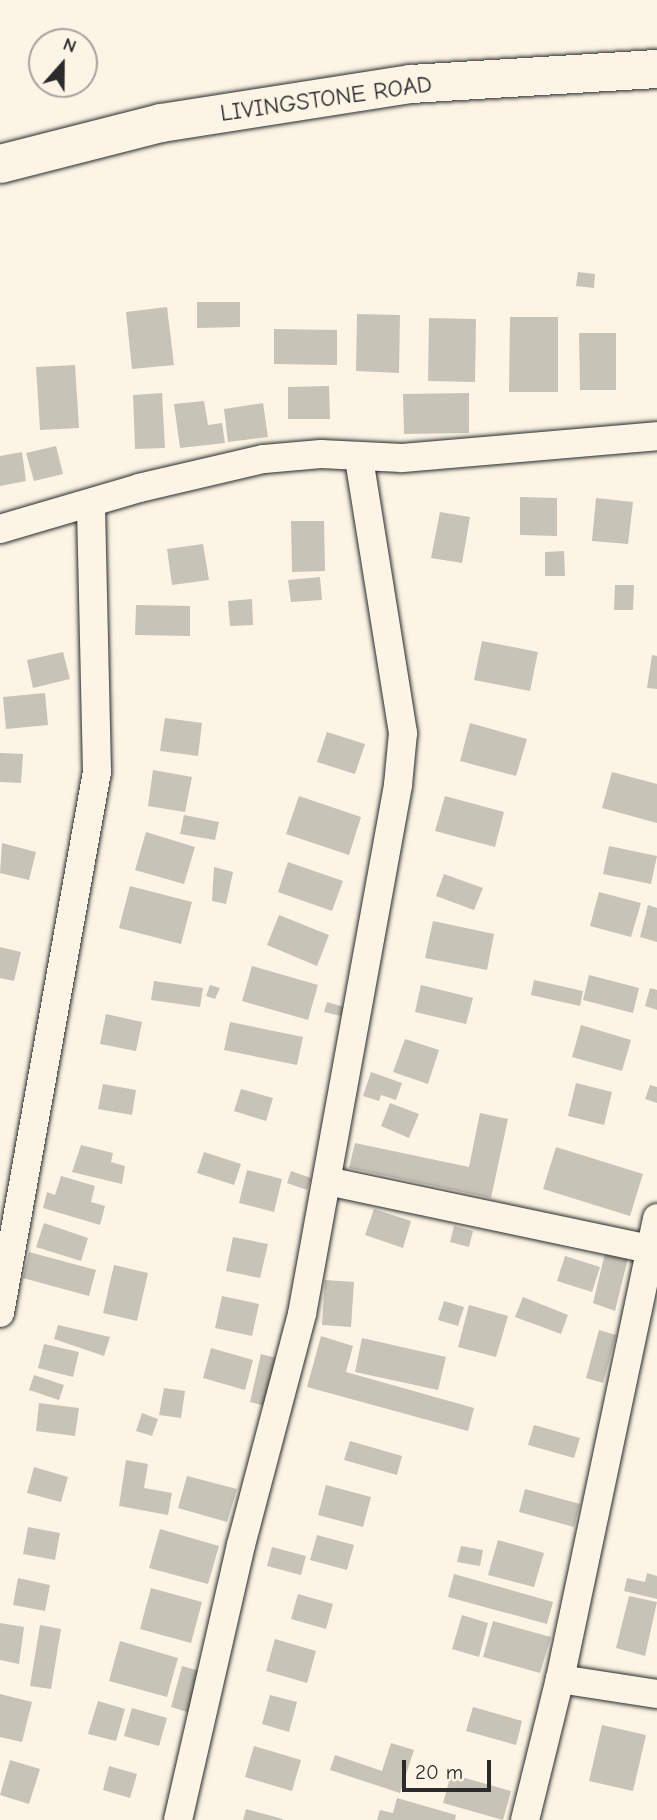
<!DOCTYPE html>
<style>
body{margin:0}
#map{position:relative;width:657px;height:1820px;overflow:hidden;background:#fcf5e5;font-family:"Comic Neue",sans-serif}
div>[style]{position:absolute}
.building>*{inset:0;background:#c8c3b7}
.roads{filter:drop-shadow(0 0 2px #2b2b2b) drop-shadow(0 0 2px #2b2b2b)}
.minor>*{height:28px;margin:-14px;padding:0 14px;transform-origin:14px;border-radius:14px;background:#fcf5e5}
.trunk>*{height:38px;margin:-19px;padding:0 19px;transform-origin:19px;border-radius:19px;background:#fcf5e5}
span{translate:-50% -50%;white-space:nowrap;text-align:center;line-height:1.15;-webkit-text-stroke:5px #fcf5e5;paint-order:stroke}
.street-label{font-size:24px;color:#2b2b2b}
.north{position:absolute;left:28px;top:28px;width:70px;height:70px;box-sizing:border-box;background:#fcf5e5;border:2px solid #a8a49b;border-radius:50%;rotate:21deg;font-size:19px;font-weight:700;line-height:28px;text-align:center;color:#2b2b2b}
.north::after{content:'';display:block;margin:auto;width:24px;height:32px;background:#2b2b2b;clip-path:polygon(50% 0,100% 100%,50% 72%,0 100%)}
.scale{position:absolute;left:402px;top:1760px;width:89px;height:32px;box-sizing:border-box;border:4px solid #2b2b2b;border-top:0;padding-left:9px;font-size:21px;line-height:24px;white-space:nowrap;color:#2b2b2b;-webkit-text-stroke:5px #fcf5e5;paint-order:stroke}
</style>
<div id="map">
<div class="building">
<div style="clip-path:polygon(578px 272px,595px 274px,594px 288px,576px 286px)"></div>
<div style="clip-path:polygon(197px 302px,240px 302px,240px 327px,197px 328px)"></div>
<div style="clip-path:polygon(167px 307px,174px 365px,132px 369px,126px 312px)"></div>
<div style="clip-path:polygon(357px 314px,400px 315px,399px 373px,356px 371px)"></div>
<div style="clip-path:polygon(510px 317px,558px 317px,558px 392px,509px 392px)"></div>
<div style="clip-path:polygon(429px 318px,476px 319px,475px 382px,428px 381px)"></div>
<div style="clip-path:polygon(274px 329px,337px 330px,337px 365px,274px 364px)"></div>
<div style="clip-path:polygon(579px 333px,616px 333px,616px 390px,580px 390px)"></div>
<div style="clip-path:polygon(75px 365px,79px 428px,40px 430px,36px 367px)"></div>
<div style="clip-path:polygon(329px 386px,330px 419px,288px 419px,288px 387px)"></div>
<div style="clip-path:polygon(162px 393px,165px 448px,135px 449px,133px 395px)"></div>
<div style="clip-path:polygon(469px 393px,469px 433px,404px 434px,403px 394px)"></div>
<div style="clip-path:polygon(204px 401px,208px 425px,222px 423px,225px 443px,180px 448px,174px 404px)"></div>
<div style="clip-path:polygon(263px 403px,268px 437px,228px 442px,224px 409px)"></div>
<div style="clip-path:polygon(56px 446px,63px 474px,34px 481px,26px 453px)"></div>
<div style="clip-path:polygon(22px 452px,26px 481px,0 486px,0 456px)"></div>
<div style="clip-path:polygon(520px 497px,557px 498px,557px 536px,520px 535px)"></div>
<div style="clip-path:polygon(596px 498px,633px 502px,628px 544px,592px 541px)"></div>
<div style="clip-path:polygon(440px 512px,470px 517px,462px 563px,431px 558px)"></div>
<div style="clip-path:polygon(291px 521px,324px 521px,325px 571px,292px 572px)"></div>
<div style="clip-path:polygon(203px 544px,209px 580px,172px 585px,167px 549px)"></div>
<div style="clip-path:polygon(564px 551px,565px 576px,545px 576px,545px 552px)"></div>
<div style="clip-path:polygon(320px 577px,322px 600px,291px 602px,288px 580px)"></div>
<div style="clip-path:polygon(615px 585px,634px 585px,633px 610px,614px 610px)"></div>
<div style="clip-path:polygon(252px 599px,253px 625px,230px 626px,228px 601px)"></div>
<div style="clip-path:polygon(136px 605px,190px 606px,190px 636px,135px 635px)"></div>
<div style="clip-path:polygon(482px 641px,538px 652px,530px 691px,474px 680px)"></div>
<div style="clip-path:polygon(63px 652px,70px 679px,33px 688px,27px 660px)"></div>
<div style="clip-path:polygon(652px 655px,657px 656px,657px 689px,647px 688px)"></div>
<div style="clip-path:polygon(45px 693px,48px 725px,6px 729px,3px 697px)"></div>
<div style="clip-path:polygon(165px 718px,202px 723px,198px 756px,160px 751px)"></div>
<div style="clip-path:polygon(470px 723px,527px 739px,516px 776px,460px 761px)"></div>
<div style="clip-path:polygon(327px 732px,365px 744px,355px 774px,317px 762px)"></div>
<div style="clip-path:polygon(0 753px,23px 754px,21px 783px,0 782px)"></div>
<div style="clip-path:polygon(153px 770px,192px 777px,185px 812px,148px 806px)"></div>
<div style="clip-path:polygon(612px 772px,657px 784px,657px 823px,602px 808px)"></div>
<div style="clip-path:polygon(299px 796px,361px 817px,349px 855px,286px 834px)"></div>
<div style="clip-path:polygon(445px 796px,504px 812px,495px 847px,435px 831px)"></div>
<div style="clip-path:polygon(184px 815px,219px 822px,215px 840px,180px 834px)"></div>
<div style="clip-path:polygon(146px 832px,195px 847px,184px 884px,135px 870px)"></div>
<div style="clip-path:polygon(2px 843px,36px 852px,29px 880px,0 873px)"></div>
<div style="clip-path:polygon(609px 846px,657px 856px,651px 884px,603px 874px)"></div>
<div style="clip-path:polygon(288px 862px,343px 881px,332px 911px,278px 892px)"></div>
<div style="clip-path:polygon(214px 867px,233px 872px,226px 904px,212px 901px)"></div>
<div style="clip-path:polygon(444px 874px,483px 888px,474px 910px,436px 896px)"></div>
<div style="clip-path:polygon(130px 886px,192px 902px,181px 944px,119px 928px)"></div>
<div style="clip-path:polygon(599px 892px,641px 903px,631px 937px,590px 926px)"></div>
<div style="clip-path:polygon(648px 905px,657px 908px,657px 942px,640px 937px)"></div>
<div style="clip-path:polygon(279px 915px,329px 935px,317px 966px,267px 945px)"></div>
<div style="clip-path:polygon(433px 921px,494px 934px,487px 970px,425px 958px)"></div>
<div style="clip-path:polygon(0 947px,21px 952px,14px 981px,0 978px)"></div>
<div style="clip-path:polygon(252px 966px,318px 985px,308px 1020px,242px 1001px)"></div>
<div style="clip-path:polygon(589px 975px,639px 988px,633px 1013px,583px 1000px)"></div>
<div style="clip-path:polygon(534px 980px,583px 991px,580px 1006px,531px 995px)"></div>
<div style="clip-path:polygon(154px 981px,203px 988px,200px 1007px,151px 1000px)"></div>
<div style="clip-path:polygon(210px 985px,220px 988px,215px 999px,206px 996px)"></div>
<div style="clip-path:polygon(421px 985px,473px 998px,466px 1024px,415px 1012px)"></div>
<div style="clip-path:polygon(650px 988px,657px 990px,657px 1010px,645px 1006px)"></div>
<div style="clip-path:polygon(327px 1002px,344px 1007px,341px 1016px,324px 1012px)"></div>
<div style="clip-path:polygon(106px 1014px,142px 1022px,136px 1051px,100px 1044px)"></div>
<div style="clip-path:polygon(230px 1022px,303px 1037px,297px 1065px,224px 1050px)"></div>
<div style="clip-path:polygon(581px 1025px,631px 1040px,622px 1071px,572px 1057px)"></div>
<div style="clip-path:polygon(405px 1039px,439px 1050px,428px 1084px,393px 1072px)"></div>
<div style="clip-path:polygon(371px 1072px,402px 1083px,396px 1100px,381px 1095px,379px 1101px,363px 1096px)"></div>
<div style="clip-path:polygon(576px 1083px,612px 1092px,604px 1125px,568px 1116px)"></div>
<div style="clip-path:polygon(103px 1084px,136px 1090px,132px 1115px,98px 1109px)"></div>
<div style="clip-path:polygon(650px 1085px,657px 1087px,657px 1103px,645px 1099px)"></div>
<div style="clip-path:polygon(241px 1089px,273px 1098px,266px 1121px,234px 1111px)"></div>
<div style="clip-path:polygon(390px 1103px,419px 1114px,409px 1138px,381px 1126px)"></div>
<div style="clip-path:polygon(480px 1113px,508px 1119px,491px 1198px,349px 1168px,355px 1143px,469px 1167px)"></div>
<div style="clip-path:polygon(81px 1145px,113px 1153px,111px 1162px,125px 1166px,122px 1184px,72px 1172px)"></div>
<div style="clip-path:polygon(556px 1147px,643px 1174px,630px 1216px,543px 1189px)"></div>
<div style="clip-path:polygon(204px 1152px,241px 1164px,234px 1185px,197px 1173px)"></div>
<div style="clip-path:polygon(247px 1170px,282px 1179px,274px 1212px,239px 1203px)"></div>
<div style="clip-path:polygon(291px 1171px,311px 1178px,307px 1190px,287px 1183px)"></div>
<div style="clip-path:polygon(61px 1176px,95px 1186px,91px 1202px,105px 1206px,100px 1225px,43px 1208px,47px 1192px,55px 1195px)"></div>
<div style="clip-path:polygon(374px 1209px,411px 1221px,403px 1248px,365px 1235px)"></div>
<div style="clip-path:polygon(44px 1223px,88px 1238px,81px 1261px,36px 1247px)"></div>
<div style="clip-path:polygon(454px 1226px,473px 1231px,469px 1247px,450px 1242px)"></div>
<div style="clip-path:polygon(233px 1237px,268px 1244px,260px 1278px,226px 1271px)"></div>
<div style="clip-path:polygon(606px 1249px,629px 1254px,615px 1311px,593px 1303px)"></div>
<div style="clip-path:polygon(29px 1252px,96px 1270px,89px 1296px,23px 1278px)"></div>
<div style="clip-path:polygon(565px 1256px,600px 1267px,592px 1292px,557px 1281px)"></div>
<div style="clip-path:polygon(114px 1265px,148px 1273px,137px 1321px,103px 1313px)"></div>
<div style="clip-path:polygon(325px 1280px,354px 1282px,351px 1327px,322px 1325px)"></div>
<div style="clip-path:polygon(222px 1296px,259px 1304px,252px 1336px,215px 1328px)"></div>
<div style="clip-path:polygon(523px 1297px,568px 1315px,561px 1334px,515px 1317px)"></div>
<div style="clip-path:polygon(444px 1301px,464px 1307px,458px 1326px,438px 1320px)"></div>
<div style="clip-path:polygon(469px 1305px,508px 1316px,496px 1357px,458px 1347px)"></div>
<div style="clip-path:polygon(58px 1325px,110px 1337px,104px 1356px,54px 1339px)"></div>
<div style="clip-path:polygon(599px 1330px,616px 1335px,603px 1383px,586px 1378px)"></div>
<div style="clip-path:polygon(321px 1336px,353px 1346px,346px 1372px,474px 1408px,468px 1431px,307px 1387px)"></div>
<div style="clip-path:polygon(362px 1338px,446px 1357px,438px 1390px,355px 1372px)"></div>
<div style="clip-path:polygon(44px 1344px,79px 1352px,73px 1377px,38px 1368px)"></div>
<div style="clip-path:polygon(211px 1348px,253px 1360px,245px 1390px,203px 1378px)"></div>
<div style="clip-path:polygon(261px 1354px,280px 1359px,269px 1407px,250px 1402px)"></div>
<div style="clip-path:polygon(34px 1375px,64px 1385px,59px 1400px,29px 1390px)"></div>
<div style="clip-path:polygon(164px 1388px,185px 1391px,181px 1418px,159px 1415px)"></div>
<div style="clip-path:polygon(39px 1403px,79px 1408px,75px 1436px,36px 1431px)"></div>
<div style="clip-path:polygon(142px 1413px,158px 1419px,152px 1436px,136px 1431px)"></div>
<div style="clip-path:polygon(534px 1425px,580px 1438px,574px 1458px,528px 1445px)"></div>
<div style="clip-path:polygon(350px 1441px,402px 1456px,397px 1475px,344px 1460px)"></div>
<div style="clip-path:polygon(126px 1460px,148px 1464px,144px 1488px,172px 1493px,168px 1515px,119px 1506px)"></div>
<div style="clip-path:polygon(34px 1467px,68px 1477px,61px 1502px,27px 1493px)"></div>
<div style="clip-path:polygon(187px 1476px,237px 1489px,227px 1522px,178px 1508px)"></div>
<div style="clip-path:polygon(326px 1485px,371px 1497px,363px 1527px,318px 1515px)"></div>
<div style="clip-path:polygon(525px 1489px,580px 1504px,574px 1527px,519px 1512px)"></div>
<div style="clip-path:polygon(28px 1527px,60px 1533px,55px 1560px,23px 1554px)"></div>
<div style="clip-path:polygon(160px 1529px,219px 1546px,208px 1584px,149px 1568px)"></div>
<div style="clip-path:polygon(317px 1535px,354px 1545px,347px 1570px,310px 1560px)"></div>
<div style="clip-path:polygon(498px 1540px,544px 1553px,534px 1587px,488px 1575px)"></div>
<div style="clip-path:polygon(461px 1546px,483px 1550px,480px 1566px,457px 1562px)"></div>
<div style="clip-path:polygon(272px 1547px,306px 1556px,301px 1575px,267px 1566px)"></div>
<div style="clip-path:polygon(647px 1573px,657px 1576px,657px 1599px,624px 1591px,627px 1578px,645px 1582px)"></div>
<div style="clip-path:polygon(454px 1574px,553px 1602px,547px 1624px,448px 1597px)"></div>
<div style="clip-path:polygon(18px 1578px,50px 1585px,45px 1611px,13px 1605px)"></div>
<div style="clip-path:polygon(151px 1588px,202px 1602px,191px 1643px,140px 1629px)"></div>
<div style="clip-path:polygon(298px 1594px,333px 1604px,326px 1629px,291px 1619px)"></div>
<div style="clip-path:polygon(629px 1596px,657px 1602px,645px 1656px,616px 1648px)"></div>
<div style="clip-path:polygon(462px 1615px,488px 1623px,479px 1657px,452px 1649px)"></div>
<div style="clip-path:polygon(493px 1621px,551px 1637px,540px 1673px,483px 1657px)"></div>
<div style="clip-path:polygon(0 1623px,24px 1627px,19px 1664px,0 1660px)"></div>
<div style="clip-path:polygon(40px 1625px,61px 1629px,51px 1689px,30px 1686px)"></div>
<div style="clip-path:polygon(275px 1639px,316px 1651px,307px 1683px,266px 1671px)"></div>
<div style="clip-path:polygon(120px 1641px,178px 1658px,167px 1697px,109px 1681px)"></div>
<div style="clip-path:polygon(182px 1666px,206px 1673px,194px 1714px,171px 1707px)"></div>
<div style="clip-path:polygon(0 1694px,32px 1702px,22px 1742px,0 1737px)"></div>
<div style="clip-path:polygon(270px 1695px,297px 1702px,289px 1732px,262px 1724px)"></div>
<div style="clip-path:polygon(98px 1701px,125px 1709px,116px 1741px,88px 1734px)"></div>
<div style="clip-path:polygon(473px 1707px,522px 1721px,516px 1745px,466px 1731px)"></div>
<div style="clip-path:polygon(132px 1708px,167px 1718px,159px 1746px,124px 1736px)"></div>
<div style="clip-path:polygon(602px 1725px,646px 1735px,633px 1791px,589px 1781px)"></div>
<div style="clip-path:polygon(391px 1743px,414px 1750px,400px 1793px,330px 1770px,335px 1755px,382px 1771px)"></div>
<div style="clip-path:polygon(254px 1746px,301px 1760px,292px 1791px,245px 1777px)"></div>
<div style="clip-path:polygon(10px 1760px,40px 1769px,29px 1804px,0 1795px)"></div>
<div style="clip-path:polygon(109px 1766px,137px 1774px,130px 1798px,103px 1790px)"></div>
<div style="clip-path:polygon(451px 1774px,511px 1791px,503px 1820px,443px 1803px)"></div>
<div style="clip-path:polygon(397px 1798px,456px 1815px,455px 1820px,377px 1820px,380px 1810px,393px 1813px)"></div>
<div style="clip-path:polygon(246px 1809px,283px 1819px,282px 1820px,243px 1820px)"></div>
</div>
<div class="roads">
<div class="minor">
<div style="left:0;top:529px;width:145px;rotate:-16.4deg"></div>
<div style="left:139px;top:488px;width:128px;rotate:-13.1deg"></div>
<div style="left:264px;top:459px;width:57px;rotate:-5deg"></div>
<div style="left:321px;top:454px;width:81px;rotate:2.8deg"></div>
<div style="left:402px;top:458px;width:256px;rotate:-4.9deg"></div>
<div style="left:327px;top:1181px;width:330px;rotate:11.9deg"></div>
<div style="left:0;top:1313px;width:550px;rotate:-79.84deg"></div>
<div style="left:97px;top:772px;width:269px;rotate:-91.3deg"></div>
<div style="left:560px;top:1679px;width:98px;rotate:8.8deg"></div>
<div style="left:178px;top:1820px;width:282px;rotate:-77.1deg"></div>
<div style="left:241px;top:1545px;width:239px;rotate:-75.2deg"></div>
<div style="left:302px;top:1314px;width:538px;rotate:-79.71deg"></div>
<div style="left:398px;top:785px;width:52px;rotate:-84.5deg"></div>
<div style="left:403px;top:733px;width:279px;rotate:-99.1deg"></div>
<div style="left:525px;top:1820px;width:145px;rotate:-76.1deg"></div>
<div style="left:560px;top:1679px;width:471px;rotate:-78.1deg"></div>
</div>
<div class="trunk">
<div style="left:0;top:164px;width:166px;rotate:-14.3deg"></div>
<div style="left:161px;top:123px;width:253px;rotate:-8.9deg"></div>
<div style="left:411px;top:84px;width:246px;rotate:-3.5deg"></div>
</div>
</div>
<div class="street-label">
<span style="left:326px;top:99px;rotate:-8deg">LIVINGSTONE ROAD</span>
</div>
<div class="north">N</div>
<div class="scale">20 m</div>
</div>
